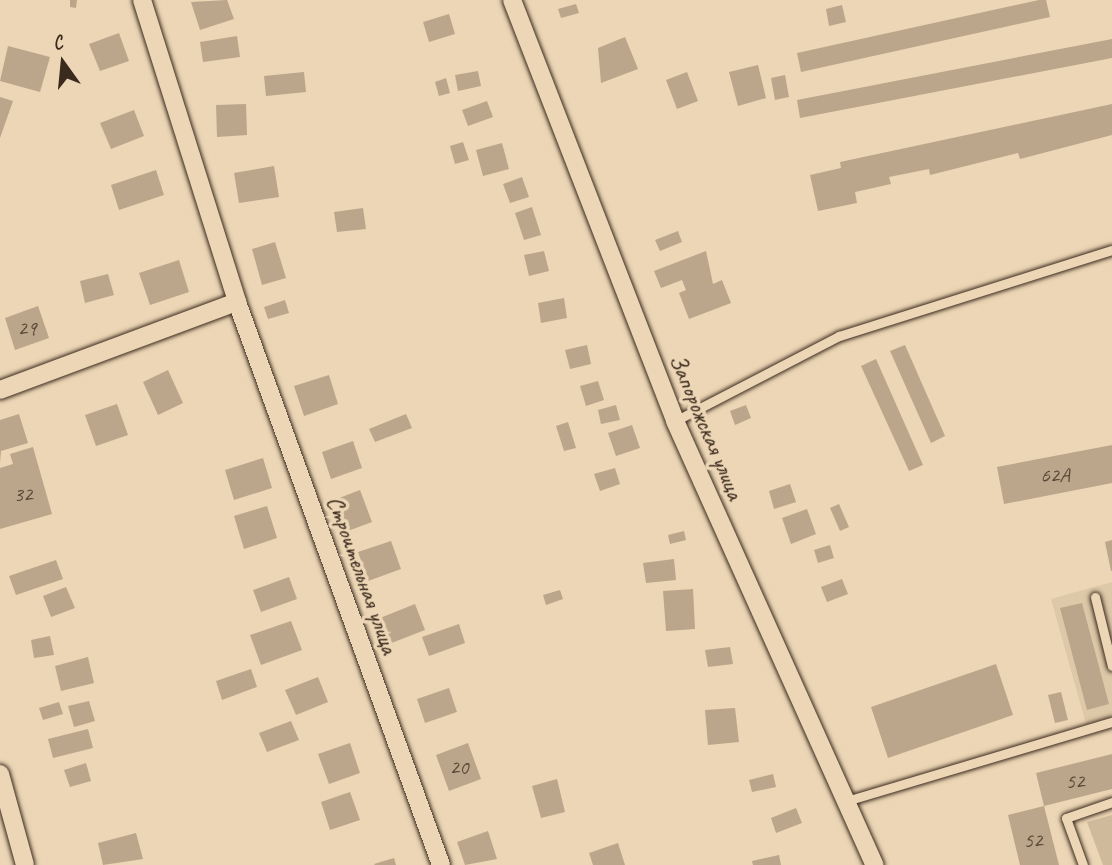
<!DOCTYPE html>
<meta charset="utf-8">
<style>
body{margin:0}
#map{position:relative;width:1112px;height:865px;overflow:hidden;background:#ecd6b5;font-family:Caveat,sans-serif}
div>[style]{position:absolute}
.built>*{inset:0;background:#ddc8a8}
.green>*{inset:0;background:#d0ba9c}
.building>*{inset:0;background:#bba68b}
.roads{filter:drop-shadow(0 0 2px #3b2a1e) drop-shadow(0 0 2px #3b2a1e)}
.lane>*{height:9px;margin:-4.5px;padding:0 4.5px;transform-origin:4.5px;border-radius:4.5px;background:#ecd6b5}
.street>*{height:18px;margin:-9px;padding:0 9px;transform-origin:9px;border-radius:9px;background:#ecd6b5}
span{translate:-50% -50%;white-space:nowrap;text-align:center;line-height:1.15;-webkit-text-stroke:7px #ecd6b5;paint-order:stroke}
.number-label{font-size:21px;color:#5b4939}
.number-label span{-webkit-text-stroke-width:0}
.street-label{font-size:24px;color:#3b2a1e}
.north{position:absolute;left:28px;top:28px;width:70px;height:70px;-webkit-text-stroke:5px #ecd6b5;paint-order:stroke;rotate:345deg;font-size:19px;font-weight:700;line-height:28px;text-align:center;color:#3b2a1e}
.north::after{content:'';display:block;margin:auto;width:24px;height:32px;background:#3b2a1e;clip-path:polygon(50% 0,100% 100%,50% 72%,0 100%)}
</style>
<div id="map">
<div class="built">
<div style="clip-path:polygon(1112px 582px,1112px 717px,1086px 724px,1051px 599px)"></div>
</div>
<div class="green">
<div style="clip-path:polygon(1112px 815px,1112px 865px,1103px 865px,1087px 822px)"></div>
</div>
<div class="building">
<div style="clip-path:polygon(70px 0,77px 0,76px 8px,70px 7px)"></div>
<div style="clip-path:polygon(227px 0,234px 19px,200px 30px,191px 2px)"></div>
<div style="clip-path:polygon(1039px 0,1046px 0,1050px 17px,801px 72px,797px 53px)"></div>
<div style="clip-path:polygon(576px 4px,579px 13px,561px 18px,558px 9px)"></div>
<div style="clip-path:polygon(842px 5px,846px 22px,829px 26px,826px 9px)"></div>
<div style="clip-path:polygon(449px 14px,455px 34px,429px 42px,423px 22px)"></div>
<div style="clip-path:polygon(119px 33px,129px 61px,100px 71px,89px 44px)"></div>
<div style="clip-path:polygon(237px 36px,240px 57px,203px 62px,200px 42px)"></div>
<div style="clip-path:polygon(625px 37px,638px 69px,601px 83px,598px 48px)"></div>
<div style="clip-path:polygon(1112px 39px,1112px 58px,800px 118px,797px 100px)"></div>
<div style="clip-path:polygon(8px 46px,50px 57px,40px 92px,0 81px)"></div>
<div style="clip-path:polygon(758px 65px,766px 98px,738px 106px,729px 72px)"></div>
<div style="clip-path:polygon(478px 71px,481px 86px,458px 91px,455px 75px)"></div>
<div style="clip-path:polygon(304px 72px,306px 92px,266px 96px,264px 76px)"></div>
<div style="clip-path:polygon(687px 72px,698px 101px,677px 109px,666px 80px)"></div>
<div style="clip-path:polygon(785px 75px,789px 97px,775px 100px,771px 78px)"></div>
<div style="clip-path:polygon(446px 78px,450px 93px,439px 96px,435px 82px)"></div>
<div style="clip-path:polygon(0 97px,13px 101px,0 138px)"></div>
<div style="clip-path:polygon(487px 101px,493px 117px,468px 126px,462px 110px)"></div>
<div style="clip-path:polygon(246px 104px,247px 135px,217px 137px,216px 105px)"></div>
<div style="clip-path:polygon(1112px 104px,1112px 135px,1020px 159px,1018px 153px,930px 175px,929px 169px,889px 177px,891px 184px,855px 192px,857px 203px,818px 211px,810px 175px,841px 168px,840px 162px)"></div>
<div style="clip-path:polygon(134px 110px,144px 136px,111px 149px,100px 123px)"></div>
<div style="clip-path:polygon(463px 142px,469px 160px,455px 164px,450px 146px)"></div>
<div style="clip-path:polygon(502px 143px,509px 169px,483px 176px,476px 150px)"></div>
<div style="clip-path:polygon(274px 166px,279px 197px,239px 203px,234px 173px)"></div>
<div style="clip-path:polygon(156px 170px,164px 195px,119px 210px,111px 185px)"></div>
<div style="clip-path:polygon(522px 177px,529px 197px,510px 203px,503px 184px)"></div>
<div style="clip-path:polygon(532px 207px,541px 235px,524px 240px,515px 213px)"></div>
<div style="clip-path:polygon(363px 208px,366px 229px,337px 232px,334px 212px)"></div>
<div style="clip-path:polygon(678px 231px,682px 242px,660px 251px,655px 240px)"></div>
<div style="clip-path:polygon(275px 242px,286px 278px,262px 285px,252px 249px)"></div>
<div style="clip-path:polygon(544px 251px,549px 271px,529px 276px,524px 255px)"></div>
<div style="clip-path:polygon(706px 251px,713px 284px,722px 280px,731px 303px,689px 319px,679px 293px,686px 290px,682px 280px,661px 288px,654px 271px)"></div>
<div style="clip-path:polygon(179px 260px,189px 292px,150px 305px,139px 273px)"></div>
<div style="clip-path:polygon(108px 274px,114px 295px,85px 303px,80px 281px)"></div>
<div style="clip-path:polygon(564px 298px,567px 318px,541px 323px,538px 303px)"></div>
<div style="clip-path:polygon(285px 300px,289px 313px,268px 319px,264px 307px)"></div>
<div style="clip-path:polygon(38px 306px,49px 338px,15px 350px,5px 318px)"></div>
<div style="clip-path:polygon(587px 345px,591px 364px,570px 369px,565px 350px)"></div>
<div style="clip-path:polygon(905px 345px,945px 436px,931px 443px,890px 351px)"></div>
<div style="clip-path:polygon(876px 359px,923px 465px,909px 471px,861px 366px)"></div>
<div style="clip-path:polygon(168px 370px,183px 403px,158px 415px,143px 382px)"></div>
<div style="clip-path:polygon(329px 375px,338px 404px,304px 416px,294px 386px)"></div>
<div style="clip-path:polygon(598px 381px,604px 400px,586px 406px,580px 386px)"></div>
<div style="clip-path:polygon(117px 404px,128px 435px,96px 446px,85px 415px)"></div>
<div style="clip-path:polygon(616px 405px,620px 420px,601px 424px,598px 410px)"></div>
<div style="clip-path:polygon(746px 405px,751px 418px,735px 425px,730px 411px)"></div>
<div style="clip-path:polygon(19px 414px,28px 443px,1px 451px,0 463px,0 420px)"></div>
<div style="clip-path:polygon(406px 414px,412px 428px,375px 442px,369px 429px)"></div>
<div style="clip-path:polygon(568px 422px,576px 448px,564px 451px,556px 426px)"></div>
<div style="clip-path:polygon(632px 425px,640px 448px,616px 456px,608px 433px)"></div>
<div style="clip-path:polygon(353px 441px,362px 468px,331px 479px,322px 452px)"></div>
<div style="clip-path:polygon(1112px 445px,1112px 483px,1004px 504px,997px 467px)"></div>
<div style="clip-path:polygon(33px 447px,52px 514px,0 529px,0 468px,13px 464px,10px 454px)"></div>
<div style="clip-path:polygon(263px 458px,272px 488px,234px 500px,225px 470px)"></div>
<div style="clip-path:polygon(615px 468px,620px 484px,600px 491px,594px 474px)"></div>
<div style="clip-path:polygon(790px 484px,796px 502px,774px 509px,769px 491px)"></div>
<div style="clip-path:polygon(360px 490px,372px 522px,345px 532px,334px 500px)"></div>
<div style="clip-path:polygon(839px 504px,849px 527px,840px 531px,830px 508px)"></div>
<div style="clip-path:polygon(267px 506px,277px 538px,244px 549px,234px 516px)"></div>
<div style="clip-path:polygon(807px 509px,816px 534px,791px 544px,782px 518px)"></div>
<div style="clip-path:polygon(684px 531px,686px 540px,670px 544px,668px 535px)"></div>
<div style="clip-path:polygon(1112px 540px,1112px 571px,1111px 571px,1105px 542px)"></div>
<div style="clip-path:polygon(391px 541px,401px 569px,368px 581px,358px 552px)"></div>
<div style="clip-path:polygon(830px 545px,834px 558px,818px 563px,814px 550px)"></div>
<div style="clip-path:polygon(674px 559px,676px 580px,646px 583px,643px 563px)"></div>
<div style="clip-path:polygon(56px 560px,63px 579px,16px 595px,9px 576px)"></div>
<div style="clip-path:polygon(289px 577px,297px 599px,261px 612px,253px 590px)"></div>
<div style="clip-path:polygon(842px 579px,848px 594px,827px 602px,821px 587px)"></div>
<div style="clip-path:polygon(66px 587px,75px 608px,51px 617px,43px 596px)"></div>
<div style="clip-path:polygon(693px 589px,695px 629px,666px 631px,663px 591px)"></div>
<div style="clip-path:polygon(560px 590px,563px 599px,546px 605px,543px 595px)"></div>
<div style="clip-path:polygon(1082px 603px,1109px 704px,1087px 710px,1060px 608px)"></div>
<div style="clip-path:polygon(415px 604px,425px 630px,389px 644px,380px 618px)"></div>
<div style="clip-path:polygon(291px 621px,302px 650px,261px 665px,250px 635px)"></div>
<div style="clip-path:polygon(459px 624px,465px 643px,429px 656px,422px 637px)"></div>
<div style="clip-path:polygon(50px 636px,54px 655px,34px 658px,31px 640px)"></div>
<div style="clip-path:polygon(730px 647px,733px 664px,708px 667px,705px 650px)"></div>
<div style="clip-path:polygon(88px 657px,94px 683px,61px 691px,55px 666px)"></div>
<div style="clip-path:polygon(996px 664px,1013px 715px,888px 758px,871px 707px)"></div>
<div style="clip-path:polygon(251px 669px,257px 687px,222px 700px,216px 681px)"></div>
<div style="clip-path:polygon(318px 677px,328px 702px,296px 715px,285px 690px)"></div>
<div style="clip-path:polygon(449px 688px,457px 712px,425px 723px,417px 699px)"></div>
<div style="clip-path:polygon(1061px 692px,1068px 720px,1055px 723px,1048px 695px)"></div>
<div style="clip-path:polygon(89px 701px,95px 721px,74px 727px,68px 706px)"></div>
<div style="clip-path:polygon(59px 702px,63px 714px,43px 720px,39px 708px)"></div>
<div style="clip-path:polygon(735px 708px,739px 742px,708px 745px,705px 710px)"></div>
<div style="clip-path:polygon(291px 721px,299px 740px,267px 752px,259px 733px)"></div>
<div style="clip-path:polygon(88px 729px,93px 748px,53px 758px,48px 739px)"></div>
<div style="clip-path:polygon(350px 743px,360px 773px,329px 784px,318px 754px)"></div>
<div style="clip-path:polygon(468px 743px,481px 779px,449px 791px,436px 755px)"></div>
<div style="clip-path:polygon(1112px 754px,1112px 789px,1044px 806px,1036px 773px)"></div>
<div style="clip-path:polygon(86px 763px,91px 781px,70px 787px,64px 770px)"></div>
<div style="clip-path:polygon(773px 774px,776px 787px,752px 792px,749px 780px)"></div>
<div style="clip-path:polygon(557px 779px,565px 812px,541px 818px,532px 786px)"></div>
<div style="clip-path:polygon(350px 792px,360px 820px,330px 830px,321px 802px)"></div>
<div style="clip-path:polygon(1044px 806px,1059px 865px,1020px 865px,1008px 815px)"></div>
<div style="clip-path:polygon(796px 808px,802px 823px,776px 833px,771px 818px)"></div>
<div style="clip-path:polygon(488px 831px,497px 859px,465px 865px,457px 842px)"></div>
<div style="clip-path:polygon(136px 833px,143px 859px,103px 865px,98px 843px)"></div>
<div style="clip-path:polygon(618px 843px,625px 865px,593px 865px,589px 853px)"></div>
<div style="clip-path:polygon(779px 855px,781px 865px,753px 865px,752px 861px)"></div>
<div style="clip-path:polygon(394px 858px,396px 865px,375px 865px,374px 864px)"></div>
</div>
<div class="roads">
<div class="lane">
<div style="left:675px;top:421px;width:185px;rotate:-27.4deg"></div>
<div style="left:839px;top:336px;width:286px;rotate:-17.5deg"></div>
<div style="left:1095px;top:597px;width:71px;rotate:76.2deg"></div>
<div style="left:843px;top:802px;width:281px;rotate:-16.6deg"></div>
<div style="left:1083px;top:865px;width:50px;rotate:-109.9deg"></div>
<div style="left:1066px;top:818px;width:49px;rotate:-19.2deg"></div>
</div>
<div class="street">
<div style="left:142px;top:0;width:317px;rotate:72.5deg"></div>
<div style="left:237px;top:302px;width:599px;rotate:70.08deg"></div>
<div style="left:512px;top:0;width:451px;rotate:68.8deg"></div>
<div style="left:675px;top:421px;width:487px;rotate:65.8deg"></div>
<div style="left:0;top:390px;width:253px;rotate:-20.4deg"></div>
<div style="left:0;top:774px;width:94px;rotate:74.6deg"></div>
</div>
</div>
<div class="number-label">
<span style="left:27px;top:328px">29</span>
<span style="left:1055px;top:475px">62А</span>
<span style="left:23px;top:494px">32</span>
<span style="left:459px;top:767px">20</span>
<span style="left:1075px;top:781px">52</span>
<span style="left:1033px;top:840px">52</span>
</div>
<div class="street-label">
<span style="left:706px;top:427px;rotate:67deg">Запорожская улица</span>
<span style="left:362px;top:575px;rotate:70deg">Строительная улица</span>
</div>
<div class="north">С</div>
</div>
